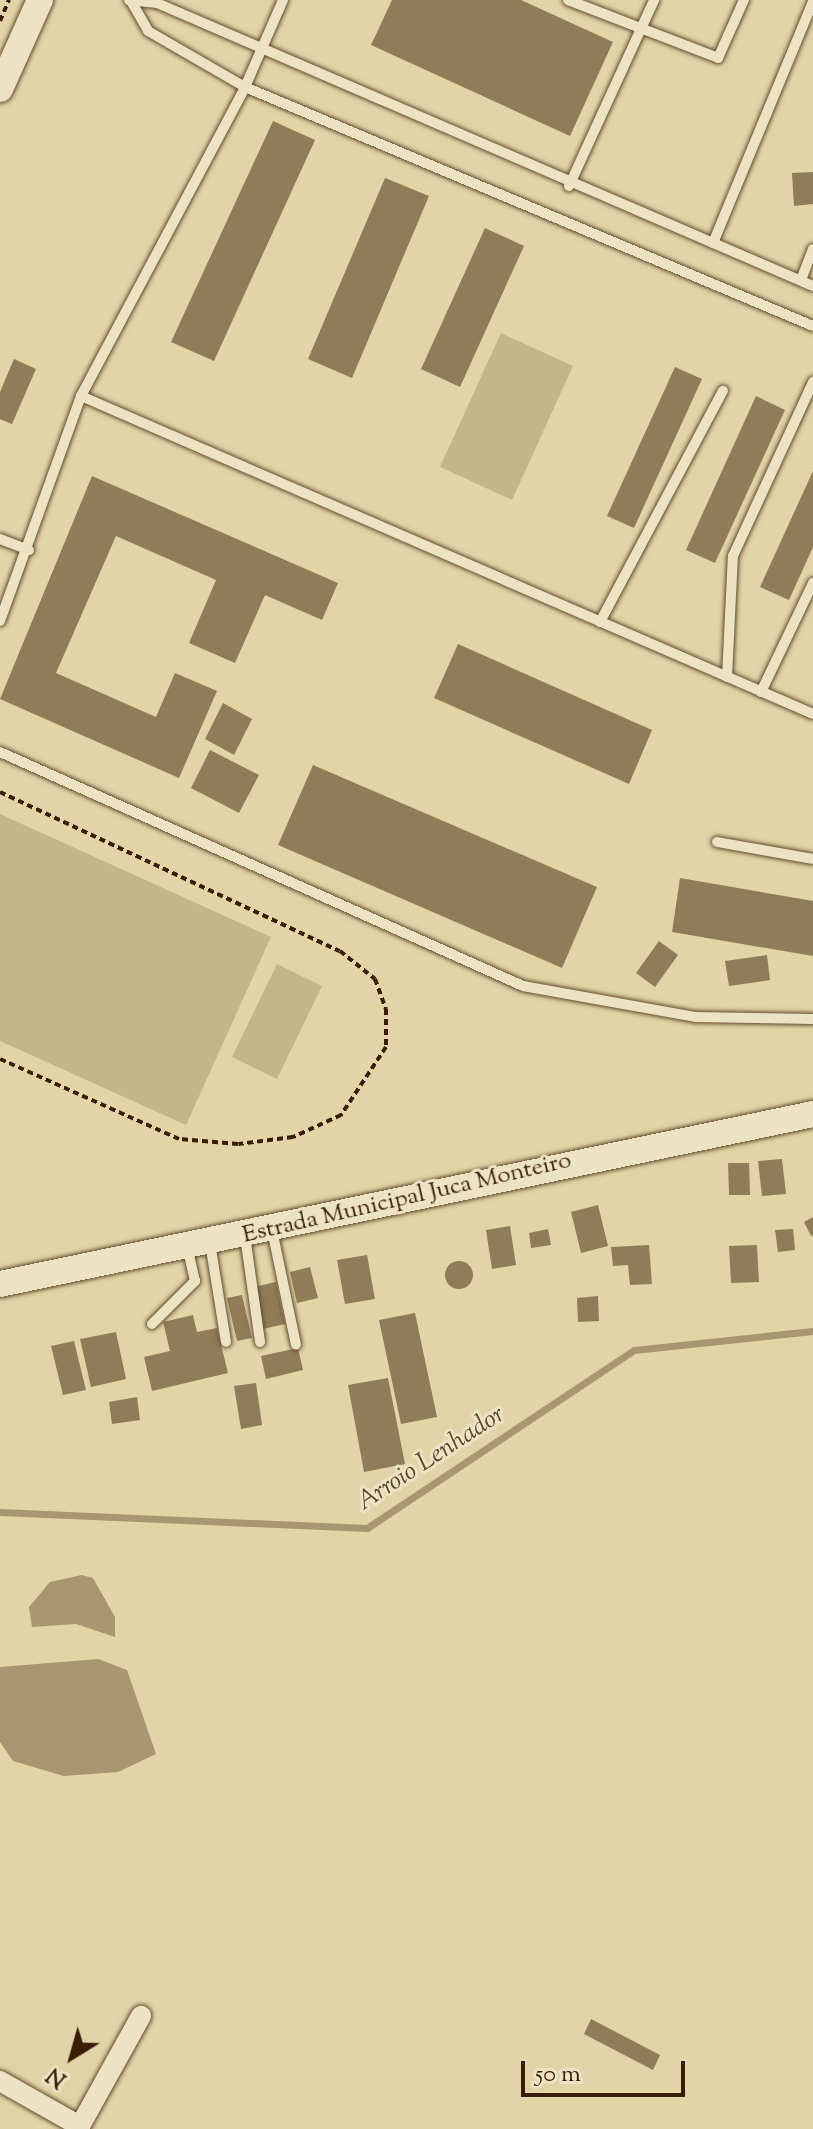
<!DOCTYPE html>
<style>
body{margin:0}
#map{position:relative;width:813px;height:2129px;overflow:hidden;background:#e2d4a6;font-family:"Sorts Mill Goudy",serif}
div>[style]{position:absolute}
.green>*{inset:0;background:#c5b58b}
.water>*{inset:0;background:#a99670}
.stream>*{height:7px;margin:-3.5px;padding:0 3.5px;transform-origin:3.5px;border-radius:3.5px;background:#a99670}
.building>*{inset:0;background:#917c59}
.round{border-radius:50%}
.path>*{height:4px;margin-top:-2px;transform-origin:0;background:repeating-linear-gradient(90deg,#3a1d06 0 6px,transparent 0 10px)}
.roads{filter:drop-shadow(0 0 2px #644b2e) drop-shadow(0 0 2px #644b2e)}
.service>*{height:10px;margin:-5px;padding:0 5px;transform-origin:5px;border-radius:5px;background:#ece3c5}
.minor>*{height:20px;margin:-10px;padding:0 10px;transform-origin:10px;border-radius:10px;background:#ece3c5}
.tertiary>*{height:26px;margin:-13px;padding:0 13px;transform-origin:13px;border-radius:13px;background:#ece3c5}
span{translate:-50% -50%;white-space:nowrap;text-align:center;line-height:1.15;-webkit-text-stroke:6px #ece3c5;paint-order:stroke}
.street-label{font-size:24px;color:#3a1d06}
.water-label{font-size:26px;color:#61472b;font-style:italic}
.north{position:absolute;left:32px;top:2017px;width:80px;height:80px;-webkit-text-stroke:6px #ece3c5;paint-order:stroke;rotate:217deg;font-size:22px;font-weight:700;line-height:32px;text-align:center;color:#3a1d06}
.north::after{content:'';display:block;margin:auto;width:28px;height:36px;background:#3a1d06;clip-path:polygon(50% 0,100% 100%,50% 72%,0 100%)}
.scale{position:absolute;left:521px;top:2061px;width:164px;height:36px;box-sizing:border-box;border:4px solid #3a1d06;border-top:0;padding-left:10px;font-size:24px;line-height:28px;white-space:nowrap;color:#3a1d06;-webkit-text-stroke:6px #ece3c5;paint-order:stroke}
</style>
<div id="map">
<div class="green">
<div style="clip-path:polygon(501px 333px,573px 366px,512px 500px,440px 467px)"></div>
<div style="clip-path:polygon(0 814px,271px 937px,186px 1125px,0 1041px)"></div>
<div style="clip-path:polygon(277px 964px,322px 986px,277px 1079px,232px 1057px)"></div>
</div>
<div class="water">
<div style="clip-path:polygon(82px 1575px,93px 1578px,115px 1617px,115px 1637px,76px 1624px,32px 1627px,29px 1607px,50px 1582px)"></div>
<div style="clip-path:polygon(98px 1659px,127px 1670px,156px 1754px,118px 1772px,64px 1776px,13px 1761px,0 1742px,0 1667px)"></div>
</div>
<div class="stream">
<div style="left:0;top:1512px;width:367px;rotate:2.5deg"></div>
<div style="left:367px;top:1528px;width:321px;rotate:-33.7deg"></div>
<div style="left:634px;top:1350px;width:180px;rotate:-6.1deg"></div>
</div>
<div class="building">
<div style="clip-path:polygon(392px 0,521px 0,613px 42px,570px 136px,371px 45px)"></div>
<div style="clip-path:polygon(273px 121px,315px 140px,214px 361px,171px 342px)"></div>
<div style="clip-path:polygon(813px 172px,813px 204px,794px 206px,792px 173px)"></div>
<div style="clip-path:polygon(385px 178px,429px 196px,352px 378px,308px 359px)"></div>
<div style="clip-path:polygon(485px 228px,524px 246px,460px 387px,421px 369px)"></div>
<div style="clip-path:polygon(14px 359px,36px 369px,12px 424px,0 419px,0 392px)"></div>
<div style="clip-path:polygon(675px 367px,702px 379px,634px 528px,607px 516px)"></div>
<div style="clip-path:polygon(756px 396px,785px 410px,715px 563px,686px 550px)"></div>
<div style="clip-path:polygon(813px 471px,813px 547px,789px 600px,760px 587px)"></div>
<div style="clip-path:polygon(92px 476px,338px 583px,322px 620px,265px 595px,235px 663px,189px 643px,216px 580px,116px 536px,56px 673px,156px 717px,175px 673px,217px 691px,179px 778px,0 699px)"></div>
<div style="clip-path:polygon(458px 644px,652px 730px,629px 784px,434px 698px)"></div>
<div style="clip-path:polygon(223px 703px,252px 719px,234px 755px,205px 739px)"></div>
<div style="clip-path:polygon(210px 750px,259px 775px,239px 813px,191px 788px)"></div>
<div style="clip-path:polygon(313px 765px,597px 887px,562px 968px,278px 845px)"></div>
<div style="clip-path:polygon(680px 878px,813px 901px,813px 956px,672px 932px)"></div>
<div style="clip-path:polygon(659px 941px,678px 955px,655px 987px,636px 973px)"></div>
<div style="clip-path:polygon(767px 955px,770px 980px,729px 986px,725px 961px)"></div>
<div style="clip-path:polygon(782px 1159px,786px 1194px,762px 1196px,758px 1161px)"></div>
<div style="clip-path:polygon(728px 1163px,749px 1163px,750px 1195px,729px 1195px)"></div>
<div style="clip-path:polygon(598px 1205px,608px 1246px,581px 1253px,571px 1212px)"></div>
<div style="clip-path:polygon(813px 1217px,813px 1235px,811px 1236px,804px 1222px)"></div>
<div style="clip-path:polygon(510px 1226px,516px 1265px,492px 1269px,486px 1230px)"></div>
<div style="clip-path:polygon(548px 1229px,551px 1245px,531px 1248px,529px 1233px)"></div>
<div style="clip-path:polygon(793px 1229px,795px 1250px,778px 1252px,775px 1230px)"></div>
<div style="clip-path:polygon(649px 1245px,652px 1284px,630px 1285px,628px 1265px,613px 1266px,611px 1247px)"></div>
<div style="clip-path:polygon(757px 1245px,759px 1282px,731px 1283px,729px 1246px)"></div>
<div style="clip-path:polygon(367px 1255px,375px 1299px,345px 1304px,337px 1260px)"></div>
<div class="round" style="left:445px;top:1261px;width:28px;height:28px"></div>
<div style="clip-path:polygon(310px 1267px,318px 1298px,297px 1303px,290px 1272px)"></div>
<div style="clip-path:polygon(276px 1282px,285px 1324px,263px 1329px,254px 1287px)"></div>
<div style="clip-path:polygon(242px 1295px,252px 1338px,237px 1341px,227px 1298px)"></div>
<div style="clip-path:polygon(598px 1296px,599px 1321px,578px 1322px,577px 1298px)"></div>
<div style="clip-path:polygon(415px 1313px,437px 1417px,401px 1424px,379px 1320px)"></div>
<div style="clip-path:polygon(193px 1315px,197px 1332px,217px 1328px,228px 1373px,152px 1391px,144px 1357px,170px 1351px,163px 1322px)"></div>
<div style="clip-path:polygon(116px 1332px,126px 1379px,91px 1387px,80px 1339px)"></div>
<div style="clip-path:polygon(74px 1341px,86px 1390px,63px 1395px,51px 1346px)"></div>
<div style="clip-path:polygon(298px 1348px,303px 1370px,266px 1379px,261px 1356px)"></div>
<div style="clip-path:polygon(388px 1378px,405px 1464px,364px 1472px,348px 1385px)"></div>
<div style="clip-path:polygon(256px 1383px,262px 1425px,241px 1429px,234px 1386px)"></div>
<div style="clip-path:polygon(137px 1397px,140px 1420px,112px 1424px,109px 1402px)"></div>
<div style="clip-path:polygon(591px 2019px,660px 2055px,653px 2070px,584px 2034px)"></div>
</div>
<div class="path">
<div style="left:0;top:21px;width:23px;rotate:-67deg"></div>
<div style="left:0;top:792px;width:375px;rotate:25.1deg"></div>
<div style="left:340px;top:951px;width:45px;rotate:38.7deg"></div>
<div style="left:375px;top:979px;width:32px;rotate:70deg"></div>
<div style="left:386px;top:1009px;width:38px;rotate:90deg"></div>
<div style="left:386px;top:1047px;width:82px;rotate:123.5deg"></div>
<div style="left:341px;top:1115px;width:53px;rotate:155.4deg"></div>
<div style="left:293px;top:1137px;width:55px;rotate:172.7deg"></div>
<div style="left:238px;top:1144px;width:59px;rotate:-175.2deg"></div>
<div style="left:179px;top:1139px;width:196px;rotate:-155.9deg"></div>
</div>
<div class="roads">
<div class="service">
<div style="left:129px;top:0;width:28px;rotate:6deg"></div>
<div style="left:157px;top:3px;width:714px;rotate:23.34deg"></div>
<div style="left:568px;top:0;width:161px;rotate:21.1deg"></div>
<div style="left:718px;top:58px;width:64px;rotate:-65.9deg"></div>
<div style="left:131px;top:1px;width:34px;rotate:60deg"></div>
<div style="left:148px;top:31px;width:112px;rotate:30deg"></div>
<div style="left:245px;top:87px;width:95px;rotate:-66.4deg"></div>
<div style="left:569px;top:186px;width:205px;rotate:-65.4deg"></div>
<div style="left:713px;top:243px;width:262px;rotate:-67.5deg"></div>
<div style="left:801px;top:280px;width:33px;rotate:-69deg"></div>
<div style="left:81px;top:396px;width:350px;rotate:-62deg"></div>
<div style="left:245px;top:87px;width:616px;rotate:22.82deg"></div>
<div style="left:0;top:539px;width:31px;rotate:21deg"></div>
<div style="left:0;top:621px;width:239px;rotate:-70.2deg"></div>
<div style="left:81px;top:396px;width:798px;rotate:23.48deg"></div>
<div style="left:600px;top:622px;width:262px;rotate:-62deg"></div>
<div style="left:727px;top:677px;width:121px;rotate:-87.2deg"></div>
<div style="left:733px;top:556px;width:192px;rotate:-65.3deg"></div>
<div style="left:761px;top:692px;width:121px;rotate:-64.5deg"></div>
<div style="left:0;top:752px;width:573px;rotate:24.1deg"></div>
<div style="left:523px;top:986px;width:176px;rotate:10.2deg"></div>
<div style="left:696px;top:1017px;width:117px;rotate:1deg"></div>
<div style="left:717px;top:842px;width:97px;rotate:10deg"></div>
<div style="left:272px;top:1230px;width:117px;rotate:78.2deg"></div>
<div style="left:245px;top:1236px;width:107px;rotate:81.9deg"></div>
<div style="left:210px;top:1243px;width:100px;rotate:80.8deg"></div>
<div style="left:152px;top:1324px;width:61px;rotate:-45deg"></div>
<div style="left:195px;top:1281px;width:35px;rotate:-103deg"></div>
</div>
<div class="minor">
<div style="left:0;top:2081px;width:92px;rotate:29.4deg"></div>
<div style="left:80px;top:2126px;width:126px;rotate:-61deg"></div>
</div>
<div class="tertiary">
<div style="left:0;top:89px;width:98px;rotate:-65.8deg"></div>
<div style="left:0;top:1284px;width:831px;rotate:-11.81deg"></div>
</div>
</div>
<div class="street-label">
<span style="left:407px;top:1199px;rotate:-13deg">Estrada Municipal Juca Monteiro</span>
</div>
<div class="water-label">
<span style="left:431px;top:1459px;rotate:-33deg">Arroio Lenhador</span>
</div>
<div class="north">N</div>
<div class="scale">50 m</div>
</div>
